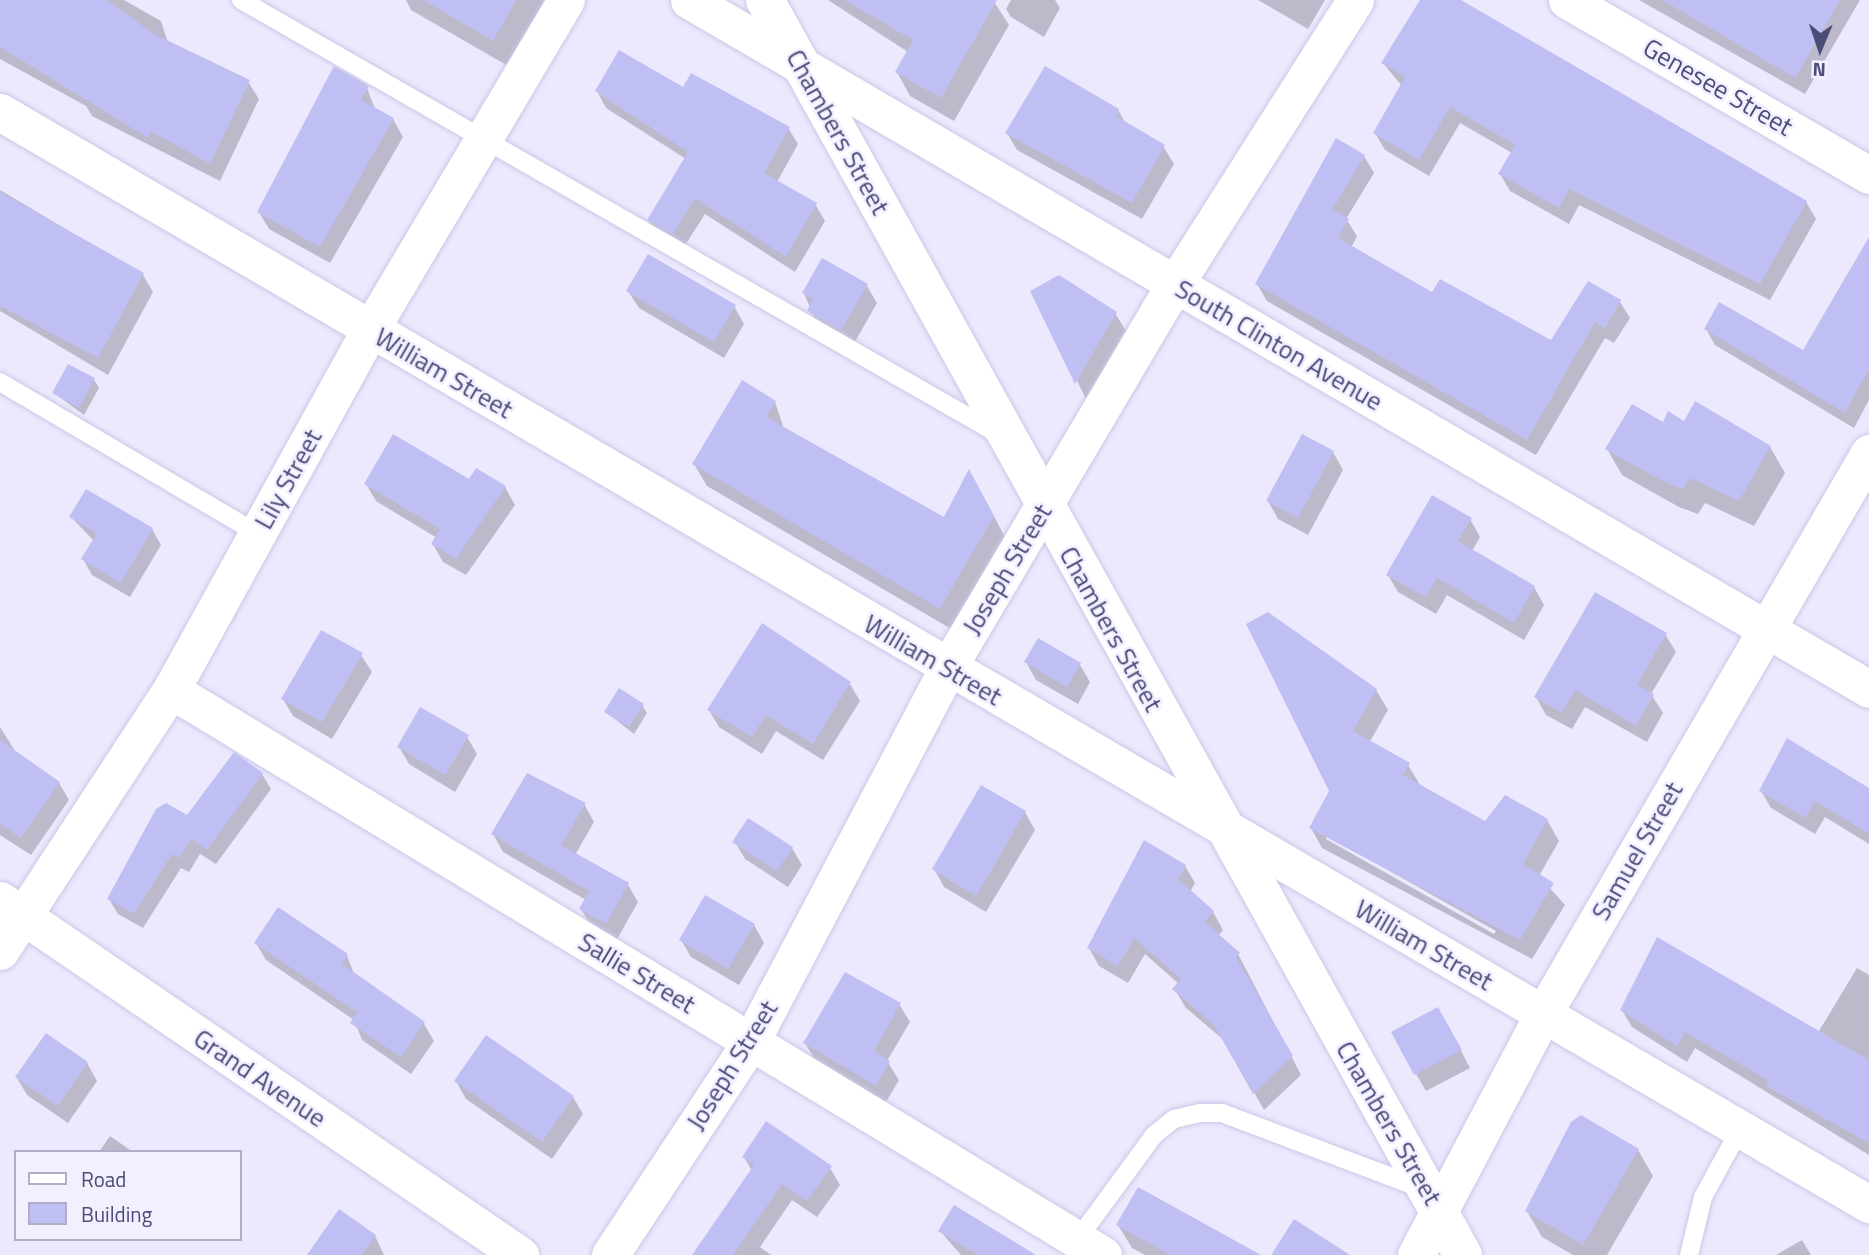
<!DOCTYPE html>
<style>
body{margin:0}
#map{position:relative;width:1869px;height:1255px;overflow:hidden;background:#ece8fd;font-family:"Titillium Web",sans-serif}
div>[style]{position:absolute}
.shadow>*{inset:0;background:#0003}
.building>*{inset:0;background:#bfbff3}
.roads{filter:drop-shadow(0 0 2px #cac8e7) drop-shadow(0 0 2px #cac8e7)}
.service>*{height:18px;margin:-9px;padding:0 9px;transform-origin:9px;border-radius:9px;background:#fff}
.minor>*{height:37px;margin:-18.5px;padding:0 18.5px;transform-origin:18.5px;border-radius:18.5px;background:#fff}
.tertiary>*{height:38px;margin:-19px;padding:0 19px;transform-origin:19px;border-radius:19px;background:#fff}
span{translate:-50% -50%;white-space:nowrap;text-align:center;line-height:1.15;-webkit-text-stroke:5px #f2efff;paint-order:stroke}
.street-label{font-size:26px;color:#4b4d78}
.legend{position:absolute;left:14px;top:1150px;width:228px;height:91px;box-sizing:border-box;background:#f2efff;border:2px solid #afaec9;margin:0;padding:9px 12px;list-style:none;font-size:21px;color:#4b4d78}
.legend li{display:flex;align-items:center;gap:14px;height:35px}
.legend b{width:35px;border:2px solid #afaec9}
.north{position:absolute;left:1785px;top:14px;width:70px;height:70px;-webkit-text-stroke:5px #f2efff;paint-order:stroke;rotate:182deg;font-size:19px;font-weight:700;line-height:28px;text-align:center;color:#4b4d78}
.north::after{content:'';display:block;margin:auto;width:24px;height:32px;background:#4b4d78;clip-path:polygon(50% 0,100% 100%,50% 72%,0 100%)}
</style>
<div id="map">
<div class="shadow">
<div style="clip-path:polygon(0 0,124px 0,161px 21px,168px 43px,248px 82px,259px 99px,220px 181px,92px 116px,86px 106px,0 59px)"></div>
<div style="clip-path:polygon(406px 0,546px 0,508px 66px,411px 10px)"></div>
<div style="clip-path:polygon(828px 0,993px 0,1009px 25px,954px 121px,910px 96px,897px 72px,908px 52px)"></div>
<div style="clip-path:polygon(1011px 0,1055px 0,1060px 8px,1044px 37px,1011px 17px,1006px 9px)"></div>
<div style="clip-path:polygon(1258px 0,1325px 0,1308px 29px)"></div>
<div style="clip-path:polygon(1422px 0,1459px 0,1806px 202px,1816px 219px,1770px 300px,1579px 205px,1569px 224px,1510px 191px,1500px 174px,1512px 153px,1460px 123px,1429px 176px,1385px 150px,1375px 133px,1402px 86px,1383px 63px)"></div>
<div style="clip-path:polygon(1639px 0,1860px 0,1805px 94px)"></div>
<div style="clip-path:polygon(335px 69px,367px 88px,375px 109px,393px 119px,403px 137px,330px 263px,269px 229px,259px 212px)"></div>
<div style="clip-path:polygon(684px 90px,788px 128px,798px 144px,777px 182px,815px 204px,825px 221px,795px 272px,705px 214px,682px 250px,658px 236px,649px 220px,686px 159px,606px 108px,597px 91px)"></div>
<div style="clip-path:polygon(1118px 110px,1126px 124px,1163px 146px,1174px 164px,1142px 219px,1017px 150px,1007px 133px)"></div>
<div style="clip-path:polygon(1364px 156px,1374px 173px,1346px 219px,1357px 236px,1351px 248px,1433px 295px,1552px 343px,1588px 283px,1620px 302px,1630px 318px,1614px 343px,1605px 338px,1536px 455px,1267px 301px,1257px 284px)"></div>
<div style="clip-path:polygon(0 190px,143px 275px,153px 292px,108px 375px,0 311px)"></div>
<div style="clip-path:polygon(1869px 247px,1869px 400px,1854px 428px,1715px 345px,1706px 329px,1803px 352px)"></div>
<div style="clip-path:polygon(1059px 277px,1115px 313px,1126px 331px,1086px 399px,1033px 291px)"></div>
<div style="clip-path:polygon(867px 286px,877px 303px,852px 347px,819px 329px,804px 293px)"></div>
<div style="clip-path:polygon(628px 291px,734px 306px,744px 324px,724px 358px,639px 308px)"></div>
<div style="clip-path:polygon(94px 380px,99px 388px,84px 415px,54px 393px)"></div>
<div style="clip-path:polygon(775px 402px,784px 429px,945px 519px,981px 492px,1006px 539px,953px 630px,707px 486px,694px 464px)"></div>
<div style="clip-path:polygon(1685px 423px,1770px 447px,1785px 473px,1754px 526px,1705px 503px,1698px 514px,1679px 507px,1622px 475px,1607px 449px,1663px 424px)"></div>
<div style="clip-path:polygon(1333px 452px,1343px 470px,1308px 535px,1278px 519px,1268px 501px)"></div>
<div style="clip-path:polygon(470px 481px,505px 487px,515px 505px,466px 575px,443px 562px,433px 544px,437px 538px,376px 501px,366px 484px)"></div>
<div style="clip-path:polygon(71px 517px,152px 529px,161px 545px,130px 597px,92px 575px,83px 559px,94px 541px)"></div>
<div style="clip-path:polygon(1470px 519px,1480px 537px,1472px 551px,1534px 587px,1544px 605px,1524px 640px,1447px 595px,1436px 614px,1398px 592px,1388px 575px)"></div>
<div style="clip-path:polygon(evenodd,1249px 624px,1376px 690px,1388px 710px,1369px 743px,1408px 765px,1420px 785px,1485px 823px,1547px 820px,1559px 841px,1539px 876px,1565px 905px,1532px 959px,1322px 848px,1311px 828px,1331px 791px,1249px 624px,1326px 835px,1496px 931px,1494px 934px,1326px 839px,1326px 835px)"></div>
<div style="clip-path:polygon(1665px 634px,1676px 652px,1651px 694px,1663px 713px,1647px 742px,1585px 707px,1572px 729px,1546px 715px,1536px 697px)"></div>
<div style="clip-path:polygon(361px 655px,372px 672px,332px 739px,293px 716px,283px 699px)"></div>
<div style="clip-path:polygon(1026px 662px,1080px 665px,1090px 682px,1078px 704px,1036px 680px)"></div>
<div style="clip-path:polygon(850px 684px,860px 701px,823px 760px,776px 731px,762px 754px,719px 727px,709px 710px)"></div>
<div style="clip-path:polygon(642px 705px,647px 713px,634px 734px,606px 712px)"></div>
<div style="clip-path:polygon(0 727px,17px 754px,59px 783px,69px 800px,31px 855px,0 835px)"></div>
<div style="clip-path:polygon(467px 737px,477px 754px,455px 792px,409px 764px,399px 747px)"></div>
<div style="clip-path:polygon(262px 774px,271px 789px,216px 864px,200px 854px,189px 872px,181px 868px,143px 928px,118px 914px,109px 899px,187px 818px)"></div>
<div style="clip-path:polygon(1869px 788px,1869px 844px,1825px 817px,1815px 834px,1771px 808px,1761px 791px)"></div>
<div style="clip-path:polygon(584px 804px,594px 822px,575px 855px,628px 885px,638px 902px,616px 941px,591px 926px,581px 909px,586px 900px,503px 852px,493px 834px)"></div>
<div style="clip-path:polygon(1025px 812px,1035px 830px,986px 912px,944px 887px,934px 869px)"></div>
<div style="clip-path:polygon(735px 842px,792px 848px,802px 865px,788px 887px,745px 859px)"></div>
<div style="clip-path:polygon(1185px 866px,1195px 883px,1190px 892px,1213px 912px,1223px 930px,1218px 936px,1238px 954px,1301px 1075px,1264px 1110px,1226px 1042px,1185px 1007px,1175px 989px,1179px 984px,1145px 954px,1128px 983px,1099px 966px,1089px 948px)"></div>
<div style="clip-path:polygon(754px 925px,764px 943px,739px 985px,691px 957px,681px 940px)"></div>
<div style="clip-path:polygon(256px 943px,347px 956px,355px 976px,424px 1024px,434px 1041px,411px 1074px,362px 1040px,354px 1020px,266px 960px)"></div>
<div style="clip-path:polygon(1857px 968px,1869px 975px,1869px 1155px,1695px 1048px,1687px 1062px,1632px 1027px,1622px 1010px,1816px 1036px)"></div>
<div style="clip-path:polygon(899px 1004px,910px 1022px,887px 1061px,899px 1080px,886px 1102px,815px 1060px,805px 1043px)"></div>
<div style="clip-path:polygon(1448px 1026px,1470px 1068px,1426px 1091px,1416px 1074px)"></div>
<div style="clip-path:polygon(87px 1063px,97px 1081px,68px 1123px,27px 1095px,17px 1078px)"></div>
<div style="clip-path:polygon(456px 1081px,573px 1097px,583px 1114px,552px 1159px,466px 1099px)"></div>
<div style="clip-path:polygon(110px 1136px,133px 1152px,99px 1152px)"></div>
<div style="clip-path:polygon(1638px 1150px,1653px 1176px,1607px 1255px,1573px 1255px,1542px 1237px,1527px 1211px)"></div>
<div style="clip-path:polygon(744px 1157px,830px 1168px,840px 1185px,817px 1217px,792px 1200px,760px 1247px,771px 1255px,694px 1255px,752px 1171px)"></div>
<div style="clip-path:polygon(1118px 1225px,1258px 1255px,1145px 1255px,1132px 1248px)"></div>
<div style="clip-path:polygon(940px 1231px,1023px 1255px,961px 1255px)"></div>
<div style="clip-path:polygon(375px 1236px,384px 1255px,312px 1255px)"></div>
<div style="clip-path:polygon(1802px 1240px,1811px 1255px,1776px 1255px)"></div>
</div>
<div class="building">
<div style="clip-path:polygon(0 0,107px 0,154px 34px,250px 80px,210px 164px,152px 132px,148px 138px,0 47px)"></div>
<div style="clip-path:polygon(423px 0,516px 0,493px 41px)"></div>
<div style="clip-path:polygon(844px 0,997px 0,941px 98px,895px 72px,913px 40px)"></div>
<div style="clip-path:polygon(1420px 0,1461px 0,1807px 201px,1760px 284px,1569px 189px,1559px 208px,1498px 174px,1515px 145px,1450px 107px,1419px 160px,1373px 133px,1405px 77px,1381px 63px)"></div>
<div style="clip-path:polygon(1662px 0,1840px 0,1795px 78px)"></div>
<div style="clip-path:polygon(619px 50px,683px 87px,691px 73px,790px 127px,764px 173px,817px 203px,786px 257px,695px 198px,673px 234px,647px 220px,688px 152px,595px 91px)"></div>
<div style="clip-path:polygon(334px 66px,369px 86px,361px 100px,394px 118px,320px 247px,257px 212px)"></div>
<div style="clip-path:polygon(1045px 66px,1119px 109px,1116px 116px,1165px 145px,1132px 203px,1005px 133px)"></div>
<div style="clip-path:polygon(1336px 138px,1365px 155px,1333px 209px,1349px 219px,1338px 238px,1432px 292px,1440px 279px,1551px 340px,1588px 281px,1621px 300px,1605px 328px,1595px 322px,1527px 440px,1255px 284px)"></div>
<div style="clip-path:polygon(0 192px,144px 273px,98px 358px,0 306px)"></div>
<div style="clip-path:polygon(1869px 237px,1869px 369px,1845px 413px,1704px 329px,1719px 302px,1803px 350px)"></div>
<div style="clip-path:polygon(648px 254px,736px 305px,714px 342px,626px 291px)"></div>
<div style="clip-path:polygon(822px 258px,868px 284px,841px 331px,807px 311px,813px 300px,802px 293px)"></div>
<div style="clip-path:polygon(1059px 275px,1117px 312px,1075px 384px,1030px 291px)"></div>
<div style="clip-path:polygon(68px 364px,95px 378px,79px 408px,52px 393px)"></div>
<div style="clip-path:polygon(742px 380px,776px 401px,766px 417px,944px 517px,969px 469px,994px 516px,940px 609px,692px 464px)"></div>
<div style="clip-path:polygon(1695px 401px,1771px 446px,1739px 501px,1690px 478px,1683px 489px,1662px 481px,1605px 449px,1632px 404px,1663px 422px,1668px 411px,1684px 421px)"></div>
<div style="clip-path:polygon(393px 434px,469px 479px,476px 468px,506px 486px,456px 559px,431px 544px,440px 529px,364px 484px)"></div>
<div style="clip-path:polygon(1302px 434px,1334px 451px,1298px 518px,1266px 501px)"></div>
<div style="clip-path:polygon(86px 489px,153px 528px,121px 583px,81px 559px,97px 533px,69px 517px)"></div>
<div style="clip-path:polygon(1432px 495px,1472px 518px,1458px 541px,1535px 586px,1514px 623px,1437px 578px,1426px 597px,1386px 575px)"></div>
<div style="clip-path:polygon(1595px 592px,1667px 633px,1637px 685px,1654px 694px,1636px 726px,1575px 690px,1562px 713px,1534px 697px)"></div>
<div style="clip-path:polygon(1268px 612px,1377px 689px,1353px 731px,1410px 763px,1403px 775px,1485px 821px,1505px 795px,1548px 819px,1523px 864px,1554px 883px,1520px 940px,1309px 828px,1329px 791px,1246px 624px)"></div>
<div style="clip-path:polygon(762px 623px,851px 682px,813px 744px,766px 715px,752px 737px,707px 710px)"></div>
<div style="clip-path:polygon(321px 630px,363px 653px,322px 722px,281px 699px)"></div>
<div style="clip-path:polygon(1038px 638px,1081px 663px,1067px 687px,1024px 662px)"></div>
<div style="clip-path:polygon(619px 688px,644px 704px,629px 727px,604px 712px)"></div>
<div style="clip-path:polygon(420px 707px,469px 735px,445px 775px,397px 747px)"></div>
<div style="clip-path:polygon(1787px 738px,1869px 788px,1869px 834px,1815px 801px,1805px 818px,1759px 791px)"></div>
<div style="clip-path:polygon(0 740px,60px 782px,21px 838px,0 824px)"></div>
<div style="clip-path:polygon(234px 752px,263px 773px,207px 850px,191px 839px,180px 858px,172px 854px,134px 914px,107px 899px,156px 809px,166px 803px,187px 815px)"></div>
<div style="clip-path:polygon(527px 773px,586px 803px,561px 845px,629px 883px,606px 924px,579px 909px,589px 891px,491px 834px)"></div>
<div style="clip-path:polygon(981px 785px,1026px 811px,976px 896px,932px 869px)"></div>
<div style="clip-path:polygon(748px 818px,793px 847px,777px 871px,732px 842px)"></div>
<div style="clip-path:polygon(1144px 840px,1186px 865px,1178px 879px,1214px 911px,1205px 922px,1240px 953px,1236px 957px,1293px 1056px,1253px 1094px,1214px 1025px,1172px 989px,1181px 979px,1134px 938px,1118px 966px,1087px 948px)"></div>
<div style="clip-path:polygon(705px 895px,755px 924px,728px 969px,679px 940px)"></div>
<div style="clip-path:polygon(278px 907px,348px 954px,342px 964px,425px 1022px,401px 1057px,350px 1023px,357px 1012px,254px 943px)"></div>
<div style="clip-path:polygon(1657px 937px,1869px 1060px,1869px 1143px,1766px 1086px,1769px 1081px,1685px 1032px,1677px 1046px,1620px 1010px)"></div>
<div style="clip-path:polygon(845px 972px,901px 1003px,874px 1051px,890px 1061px,876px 1086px,803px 1043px)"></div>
<div style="clip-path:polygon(1438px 1007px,1462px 1050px,1414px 1075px,1391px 1032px)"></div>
<div style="clip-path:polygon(46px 1033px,88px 1062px,58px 1106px,15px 1077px)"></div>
<div style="clip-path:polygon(486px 1035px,574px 1096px,542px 1142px,454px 1081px)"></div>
<div style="clip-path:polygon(1581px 1115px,1639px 1149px,1583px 1245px,1525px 1211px,1571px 1122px)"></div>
<div style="clip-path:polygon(766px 1121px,832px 1166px,807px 1201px,782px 1184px,733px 1255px,692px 1255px,754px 1165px,742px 1157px)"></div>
<div style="clip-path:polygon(1138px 1187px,1261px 1255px,1170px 1255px,1116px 1225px)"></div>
<div style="clip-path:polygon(954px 1205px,1036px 1255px,978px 1255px,938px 1231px)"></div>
<div style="clip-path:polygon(339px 1209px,376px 1235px,362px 1255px,307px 1255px)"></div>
<div style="clip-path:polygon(1294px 1219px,1350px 1255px,1271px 1255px)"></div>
</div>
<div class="roads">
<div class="service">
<div style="left:241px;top:0;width:875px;rotate:29.82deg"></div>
<div style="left:0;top:382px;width:299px;rotate:30.5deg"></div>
<div style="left:1077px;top:1240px;width:130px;rotate:-53.7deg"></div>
<div style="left:1154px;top:1135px;width:26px;rotate:-39deg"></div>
<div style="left:1174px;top:1119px;width:27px;rotate:-13deg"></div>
<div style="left:1200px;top:1113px;width:22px"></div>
<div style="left:1222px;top:1113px;width:213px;rotate:20.7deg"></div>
<div style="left:1689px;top:1255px;width:60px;rotate:-76.4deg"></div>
<div style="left:1703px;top:1197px;width:77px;rotate:-61.4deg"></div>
</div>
<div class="minor">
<div style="left:689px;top:0;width:1366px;rotate:30.28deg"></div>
<div style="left:1567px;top:0;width:349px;rotate:30.1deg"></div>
<div style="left:0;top:112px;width:2165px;rotate:30.3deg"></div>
<div style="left:171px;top:690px;width:1090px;rotate:31.23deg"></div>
<div style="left:0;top:900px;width:630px;rotate:34.32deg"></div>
<div style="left:0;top:951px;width:312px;rotate:-56.8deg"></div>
<div style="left:171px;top:690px;width:411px;rotate:-61.1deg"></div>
<div style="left:370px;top:330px;width:384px;rotate:-59.3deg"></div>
<div style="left:610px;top:1255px;width:254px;rotate:-56.6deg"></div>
<div style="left:750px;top:1043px;width:423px;rotate:-62.2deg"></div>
<div style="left:947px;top:669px;width:447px;rotate:-59.4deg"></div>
<div style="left:1175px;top:284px;width:336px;rotate:-57.6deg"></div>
<div style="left:1416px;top:1255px;width:272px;rotate:-62.2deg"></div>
<div style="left:1543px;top:1014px;width:649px;rotate:-59.84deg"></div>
</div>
<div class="tertiary">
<div style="left:765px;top:0;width:1436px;rotate:60.92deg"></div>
</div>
</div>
<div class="street-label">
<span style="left:1718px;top:87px;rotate:30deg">Genesee Street</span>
<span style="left:838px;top:132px;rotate:61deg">Chambers Street</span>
<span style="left:1279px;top:345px;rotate:30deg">South Clinton Avenue</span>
<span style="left:444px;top:373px;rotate:30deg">William Street</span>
<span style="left:288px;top:479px;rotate:-61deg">Lily Street</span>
<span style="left:1007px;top:569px;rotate:-59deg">Joseph Street</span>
<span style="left:1111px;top:629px;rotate:61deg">Chambers Street</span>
<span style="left:933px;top:660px;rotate:30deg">William Street</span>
<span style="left:1637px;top:851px;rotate:-60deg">Samuel Street</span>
<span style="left:1424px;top:945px;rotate:30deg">William Street</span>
<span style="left:637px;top:973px;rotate:31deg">Sallie Street</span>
<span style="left:732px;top:1065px;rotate:-58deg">Joseph Street</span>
<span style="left:260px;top:1078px;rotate:34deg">Grand Avenue</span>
<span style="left:1389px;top:1123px;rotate:60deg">Chambers Street</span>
</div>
<ul class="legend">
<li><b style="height:9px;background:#fff"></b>Road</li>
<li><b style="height:19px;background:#bfbff3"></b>Building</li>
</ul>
<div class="north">N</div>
</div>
